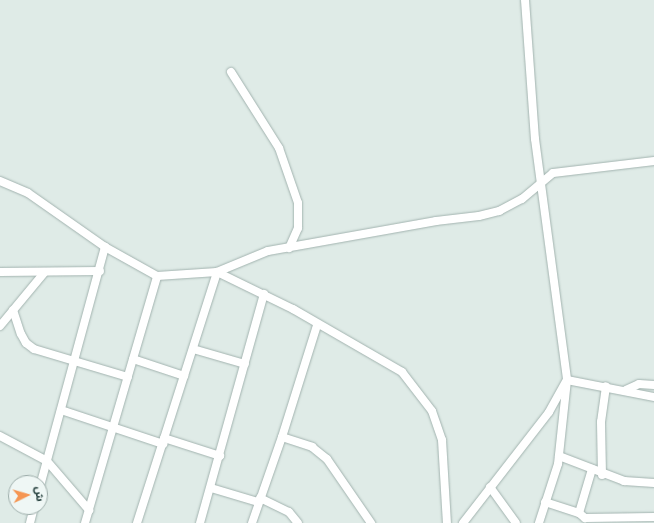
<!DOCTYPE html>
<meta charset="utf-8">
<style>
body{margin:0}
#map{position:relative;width:654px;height:523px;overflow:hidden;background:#dfebe7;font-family:"Roboto Condensed","Noto Sans Arabic",sans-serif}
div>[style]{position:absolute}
.roads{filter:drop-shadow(0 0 1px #a2b3af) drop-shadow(0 0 1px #a2b3af)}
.street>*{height:8px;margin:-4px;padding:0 4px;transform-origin:4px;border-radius:4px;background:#fff}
span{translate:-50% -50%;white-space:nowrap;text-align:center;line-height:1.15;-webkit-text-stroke:3px #eff7f5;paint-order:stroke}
.north{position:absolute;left:8px;top:475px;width:40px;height:40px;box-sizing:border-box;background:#eff7f5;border:1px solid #9caca9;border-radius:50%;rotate:85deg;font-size:11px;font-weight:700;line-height:16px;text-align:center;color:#203b38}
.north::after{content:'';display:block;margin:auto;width:14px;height:18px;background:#f59653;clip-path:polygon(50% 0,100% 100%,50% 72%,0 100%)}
</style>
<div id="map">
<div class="roads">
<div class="street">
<div style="left:525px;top:0;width:139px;rotate:85.9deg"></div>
<div style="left:535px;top:139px;width:243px;rotate:82.4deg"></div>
<div style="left:567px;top:380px;width:84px;rotate:96.1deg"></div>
<div style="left:558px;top:464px;width:62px;rotate:107.9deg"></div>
<div style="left:231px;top:72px;width:90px;rotate:57.7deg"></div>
<div style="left:279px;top:148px;width:58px;rotate:70.9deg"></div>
<div style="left:298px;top:203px;width:25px;rotate:90deg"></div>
<div style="left:298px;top:228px;width:22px;rotate:114deg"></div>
<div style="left:0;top:181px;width:30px;rotate:23deg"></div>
<div style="left:28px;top:193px;width:94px;rotate:35deg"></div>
<div style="left:105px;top:247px;width:60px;rotate:29.1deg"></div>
<div style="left:157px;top:276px;width:60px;rotate:-3.8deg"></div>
<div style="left:217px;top:272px;width:55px;rotate:-22.4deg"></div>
<div style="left:268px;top:251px;width:171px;rotate:-10.1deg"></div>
<div style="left:436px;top:221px;width:43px;rotate:-6.6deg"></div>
<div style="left:479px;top:216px;width:21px;rotate:-14deg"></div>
<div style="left:499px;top:211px;width:26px;rotate:-28deg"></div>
<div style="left:522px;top:199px;width:40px;rotate:-40deg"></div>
<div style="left:553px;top:173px;width:102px;rotate:-6.8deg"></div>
<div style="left:0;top:272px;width:100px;rotate:-0.6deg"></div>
<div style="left:13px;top:310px;width:25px;rotate:72deg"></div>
<div style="left:21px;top:334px;width:10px;rotate:61deg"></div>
<div style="left:26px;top:343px;width:10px;rotate:37deg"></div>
<div style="left:34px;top:349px;width:98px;rotate:16.6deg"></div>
<div style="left:0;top:326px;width:69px;rotate:-50.3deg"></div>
<div style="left:193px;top:349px;width:54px;rotate:16.1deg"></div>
<div style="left:133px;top:359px;width:54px;rotate:18.4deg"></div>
<div style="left:626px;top:390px;width:14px;rotate:-25deg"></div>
<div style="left:639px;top:384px;width:15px;rotate:4deg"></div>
<div style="left:61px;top:410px;width:108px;rotate:18.4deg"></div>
<div style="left:0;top:436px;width:53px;rotate:28deg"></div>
<div style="left:47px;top:461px;width:65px;rotate:49.4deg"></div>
<div style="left:282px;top:437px;width:32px;rotate:18deg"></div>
<div style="left:312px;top:447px;width:19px;rotate:39deg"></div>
<div style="left:327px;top:459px;width:78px;rotate:55.5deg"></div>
<div style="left:164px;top:438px;width:59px;rotate:17.8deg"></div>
<div style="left:559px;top:456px;width:70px;rotate:21deg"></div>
<div style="left:624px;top:481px;width:30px;rotate:4deg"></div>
<div style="left:602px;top:475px;width:53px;rotate:-91.1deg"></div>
<div style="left:601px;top:422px;width:36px;rotate:-82deg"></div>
<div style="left:40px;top:486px;width:248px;rotate:-74.8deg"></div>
<div style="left:490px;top:487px;width:44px;rotate:54.2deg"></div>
<div style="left:211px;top:488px;width:49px;rotate:16.6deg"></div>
<div style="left:260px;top:498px;width:32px;rotate:26deg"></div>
<div style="left:289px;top:512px;width:14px;rotate:51deg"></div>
<div style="left:545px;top:502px;width:36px;rotate:18deg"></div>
<div style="left:579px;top:513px;width:8px;rotate:40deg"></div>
<div style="left:585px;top:518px;width:69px;rotate:-0.8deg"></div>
<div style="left:579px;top:513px;width:46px;rotate:-73.5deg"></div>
<div style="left:30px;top:523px;width:16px;rotate:-76deg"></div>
<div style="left:85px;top:523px;width:257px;rotate:-73.7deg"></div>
<div style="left:137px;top:523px;width:263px;rotate:-72.3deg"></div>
<div style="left:217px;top:272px;width:85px;rotate:26deg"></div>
<div style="left:293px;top:309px;width:126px;rotate:30deg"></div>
<div style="left:402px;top:372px;width:49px;rotate:52.4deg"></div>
<div style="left:432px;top:411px;width:31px;rotate:71deg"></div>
<div style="left:442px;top:440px;width:83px;rotate:86.6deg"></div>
<div style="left:200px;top:523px;width:238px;rotate:-74.4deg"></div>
<div style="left:252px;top:523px;width:91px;rotate:-70.8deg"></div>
<div style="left:282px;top:437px;width:117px;rotate:-72.6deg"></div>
<div style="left:463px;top:523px;width:140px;rotate:-52.2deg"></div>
<div style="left:549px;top:412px;width:37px;rotate:-61deg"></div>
<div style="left:567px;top:380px;width:89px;rotate:11.1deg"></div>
</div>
</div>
<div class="north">ش</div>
</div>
